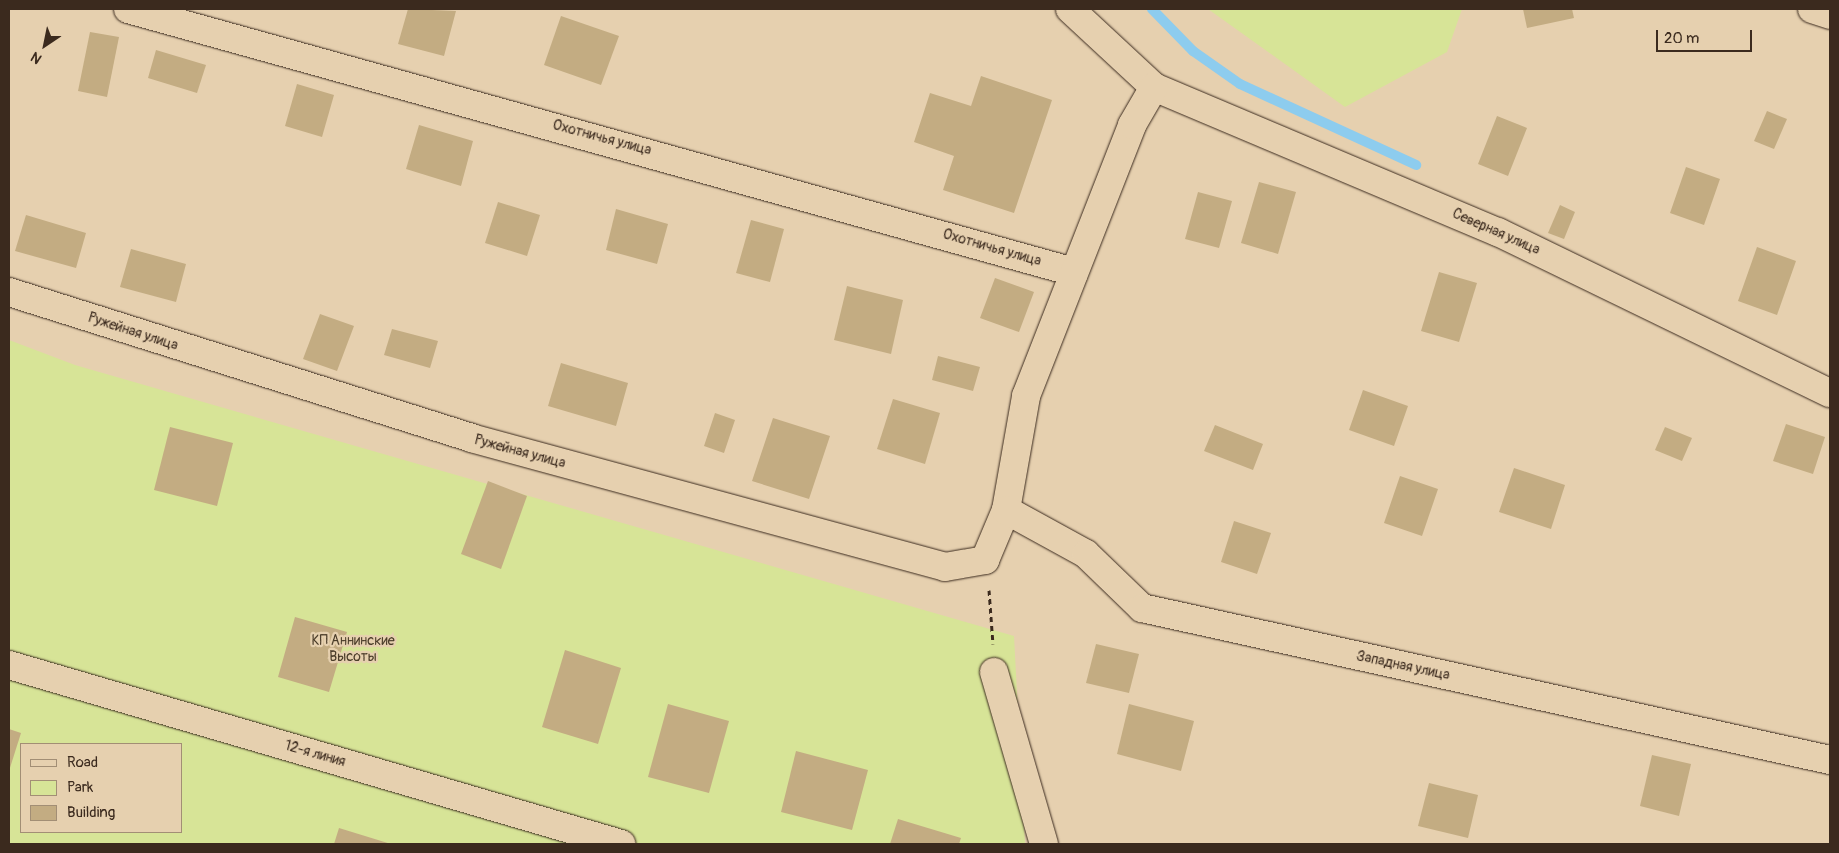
<!DOCTYPE html>
<meta charset="utf-8">
<style>
body{margin:0}
#map{position:relative;width:1839px;height:853px;overflow:hidden;background:#e6d0af;font-family:Pangolin,sans-serif}
div>[style]{position:absolute}
.green>*{inset:0;background:#d7e497}
.stream>*{height:10px;margin:-5px;padding:0 5px;transform-origin:5px;border-radius:5px;background:#8dccee}
.building>*{inset:0;background:#c3ac82}
.path>*{height:3px;margin-top:-1.5px;transform-origin:0;background:repeating-linear-gradient(90deg,#3b2a1e 0 5px,transparent 0 9px)}
.roads{filter:drop-shadow(0 0 1px #3b2a1e) drop-shadow(0 0 1px #3b2a1e)}
.minor>*{height:28px;margin:-14px;padding:0 14px;transform-origin:14px;border-radius:14px;background:#e6d0af}
span{translate:-50% -50%;white-space:nowrap;text-align:center;line-height:1.15;-webkit-text-stroke:4.5px #e6d0af;paint-order:stroke}
.street-label{font-size:14px;color:#3b2a1e}
.park-label{font-size:14px;color:#4b3d2a}
.frame{position:absolute;inset:0;border:10px solid #3b2a1e;pointer-events:none}
.legend{position:absolute;left:20px;top:743px;width:162px;height:90px;box-sizing:border-box;background:#e6d0af;border:1px solid #a28e75;margin:0;padding:6px 9px;list-style:none;font-size:15px;color:#3b2a1e}
.legend li{display:flex;align-items:center;gap:10px;height:25px}
.legend b{width:25px;border:1px solid #a28e75}
.north{position:absolute;left:20px;top:20px;width:50px;height:50px;-webkit-text-stroke:4px #e6d0af;paint-order:stroke;rotate:214deg;font-size:14px;font-weight:700;line-height:20px;text-align:center;color:#3b2a1e}
.north::after{content:'';display:block;margin:auto;width:18px;height:22px;background:#3b2a1e;clip-path:polygon(50% 0,100% 100%,50% 72%,0 100%)}
.scale{position:absolute;left:1656px;top:30px;width:96px;height:22px;box-sizing:border-box;border:2px solid #3b2a1e;border-top:0;padding-left:6px;font-size:15px;line-height:18px;white-space:nowrap;color:#3b2a1e;-webkit-text-stroke:4px #e6d0af;paint-order:stroke}
</style>
<div id="map">
<div class="green">
<div style="clip-path:polygon(1208px 9px,1462px 9px,1447px 52px,1345px 107px)"></div>
<div style="clip-path:polygon(evenodd,9px 340px,75px 365px,1014px 636px,1025px 844px,9px 844px,9px 340px,21px 744px,181px 744px,181px 832px,21px 832px,21px 744px)"></div>
</div>
<div class="stream">
<div style="left:1152px;top:9px;width:59px;rotate:45.7deg"></div>
<div style="left:1193px;top:51px;width:57px;rotate:35.1deg"></div>
<div style="left:1240px;top:84px;width:194px;rotate:24.7deg"></div>
</div>
<div class="building">
<div style="clip-path:polygon(408px 9px,456px 11px,444px 56px,398px 44px)"></div>
<div style="clip-path:polygon(1523px 9px,1572px 9px,1574px 18px,1527px 28px)"></div>
<div style="clip-path:polygon(561px 16px,619px 36px,601px 85px,544px 65px)"></div>
<div style="clip-path:polygon(90px 32px,119px 37px,107px 97px,78px 91px)"></div>
<div style="clip-path:polygon(156px 50px,206px 65px,197px 93px,148px 78px)"></div>
<div style="clip-path:polygon(981px 76px,1052px 100px,1014px 213px,943px 190px,954px 156px,914px 142px,930px 93px,971px 106px)"></div>
<div style="clip-path:polygon(297px 84px,334px 95px,322px 137px,285px 126px)"></div>
<div style="clip-path:polygon(1767px 111px,1787px 119px,1774px 149px,1754px 141px)"></div>
<div style="clip-path:polygon(1497px 116px,1527px 128px,1508px 176px,1478px 164px)"></div>
<div style="clip-path:polygon(419px 125px,473px 141px,461px 186px,406px 169px)"></div>
<div style="clip-path:polygon(1686px 167px,1720px 179px,1704px 225px,1670px 213px)"></div>
<div style="clip-path:polygon(1259px 182px,1296px 192px,1278px 254px,1241px 243px)"></div>
<div style="clip-path:polygon(1198px 192px,1232px 201px,1219px 248px,1185px 239px)"></div>
<div style="clip-path:polygon(498px 202px,540px 215px,527px 256px,485px 243px)"></div>
<div style="clip-path:polygon(1560px 205px,1575px 212px,1564px 239px,1548px 233px)"></div>
<div style="clip-path:polygon(616px 209px,668px 224px,657px 264px,606px 250px)"></div>
<div style="clip-path:polygon(26px 215px,86px 233px,76px 268px,15px 251px)"></div>
<div style="clip-path:polygon(751px 220px,784px 229px,770px 282px,736px 273px)"></div>
<div style="clip-path:polygon(1757px 247px,1796px 261px,1777px 315px,1738px 301px)"></div>
<div style="clip-path:polygon(131px 249px,186px 264px,176px 302px,120px 287px)"></div>
<div style="clip-path:polygon(1439px 272px,1477px 283px,1459px 342px,1421px 331px)"></div>
<div style="clip-path:polygon(995px 278px,1034px 292px,1019px 332px,980px 318px)"></div>
<div style="clip-path:polygon(847px 286px,903px 300px,891px 354px,834px 340px)"></div>
<div style="clip-path:polygon(320px 314px,354px 326px,337px 371px,303px 359px)"></div>
<div style="clip-path:polygon(392px 329px,438px 341px,430px 368px,384px 355px)"></div>
<div style="clip-path:polygon(938px 356px,980px 367px,973px 391px,932px 380px)"></div>
<div style="clip-path:polygon(561px 363px,628px 383px,616px 426px,548px 406px)"></div>
<div style="clip-path:polygon(1363px 390px,1408px 406px,1394px 446px,1349px 430px)"></div>
<div style="clip-path:polygon(893px 399px,940px 413px,925px 464px,877px 449px)"></div>
<div style="clip-path:polygon(715px 413px,735px 420px,724px 453px,704px 446px)"></div>
<div style="clip-path:polygon(773px 418px,830px 436px,809px 499px,752px 481px)"></div>
<div style="clip-path:polygon(1786px 424px,1825px 437px,1813px 474px,1773px 461px)"></div>
<div style="clip-path:polygon(1215px 425px,1263px 444px,1253px 470px,1204px 451px)"></div>
<div style="clip-path:polygon(170px 427px,233px 443px,217px 506px,154px 490px)"></div>
<div style="clip-path:polygon(1665px 427px,1692px 438px,1682px 461px,1655px 450px)"></div>
<div style="clip-path:polygon(1514px 468px,1565px 485px,1551px 529px,1499px 512px)"></div>
<div style="clip-path:polygon(1400px 476px,1438px 489px,1422px 536px,1384px 523px)"></div>
<div style="clip-path:polygon(488px 481px,527px 496px,501px 569px,461px 554px)"></div>
<div style="clip-path:polygon(1234px 521px,1271px 533px,1257px 574px,1221px 562px)"></div>
<div style="clip-path:polygon(295px 617px,347px 632px,329px 692px,278px 677px)"></div>
<div style="clip-path:polygon(1096px 644px,1139px 654px,1129px 693px,1086px 683px)"></div>
<div style="clip-path:polygon(565px 650px,621px 668px,598px 744px,542px 727px)"></div>
<div style="clip-path:polygon(668px 704px,729px 721px,709px 793px,648px 777px)"></div>
<div style="clip-path:polygon(1129px 704px,1194px 721px,1181px 771px,1117px 754px)"></div>
<div style="clip-path:polygon(9px 729px,21px 733px,9px 771px)"></div>
<div style="clip-path:polygon(796px 751px,868px 770px,852px 830px,781px 812px)"></div>
<div style="clip-path:polygon(1652px 755px,1691px 764px,1679px 816px,1640px 806px)"></div>
<div style="clip-path:polygon(1429px 783px,1478px 795px,1468px 838px,1418px 826px)"></div>
<div style="clip-path:polygon(898px 819px,961px 838px,959px 844px,890px 844px)"></div>
<div style="clip-path:polygon(339px 828px,391px 844px,334px 844px)"></div>
</div>
<div class="path">
<div style="left:989px;top:590px;width:54px;rotate:85.8deg"></div>
</div>
<div class="roads">
<div class="minor">
<div style="left:128px;top:9px;width:982px;rotate:15.54deg"></div>
<div style="left:1070px;top:9px;width:115px;rotate:42.9deg"></div>
<div style="left:1154px;top:87px;width:373px;rotate:22.9deg"></div>
<div style="left:1498px;top:232px;width:369px;rotate:25.9deg"></div>
<div style="left:1812px;top:9px;width:19px;rotate:18deg"></div>
<div style="left:9px;top:292px;width:485px;rotate:17.5deg"></div>
<div style="left:471px;top:438px;width:491px;rotate:15.2deg"></div>
<div style="left:945px;top:567px;width:41px;rotate:-9.9deg"></div>
<div style="left:985px;top:560px;width:54px;rotate:-67.2deg"></div>
<div style="left:1006px;top:510px;width:116px;rotate:-80deg"></div>
<div style="left:1026px;top:396px;width:291px;rotate:-68.6deg"></div>
<div style="left:1132px;top:125px;width:44px;rotate:-59.9deg"></div>
<div style="left:1006px;top:510px;width:91px;rotate:28.8deg"></div>
<div style="left:1086px;top:554px;width:78px;rotate:44deg"></div>
<div style="left:1142px;top:608px;width:705px;rotate:12.46deg"></div>
<div style="left:9px;top:665px;width:638px;rotate:16.3deg"></div>
<div style="left:994px;top:672px;width:179px;rotate:73.8deg"></div>
</div>
</div>
<div class="street-label">
<span style="left:602px;top:138px;rotate:15deg">Охотничья улица</span>
<span style="left:1496px;top:232px;rotate:24deg">Северная улица</span>
<span style="left:992px;top:248px;rotate:16deg">Охотничья улица</span>
<span style="left:133px;top:332px;rotate:18deg">Ружейная улица</span>
<span style="left:520px;top:452px;rotate:15deg">Ружейная улица</span>
<span style="left:1403px;top:666px;rotate:12deg">Западная улица</span>
<span style="left:315px;top:754px;rotate:16deg">12-я линия</span>
</div>
<div class="park-label">
<span style="left:353px;top:649px">КП Аннинские<br>Высоты</span>
</div>
<div class="frame"></div>
<ul class="legend">
<li><b style="height:6px;background:#e6d0af"></b>Road</li>
<li><b style="height:14px;background:#d7e497"></b>Park</li>
<li><b style="height:14px;background:#c3ac82"></b>Building</li>
</ul>
<div class="north">N</div>
<div class="scale">20 m</div>
</div>
